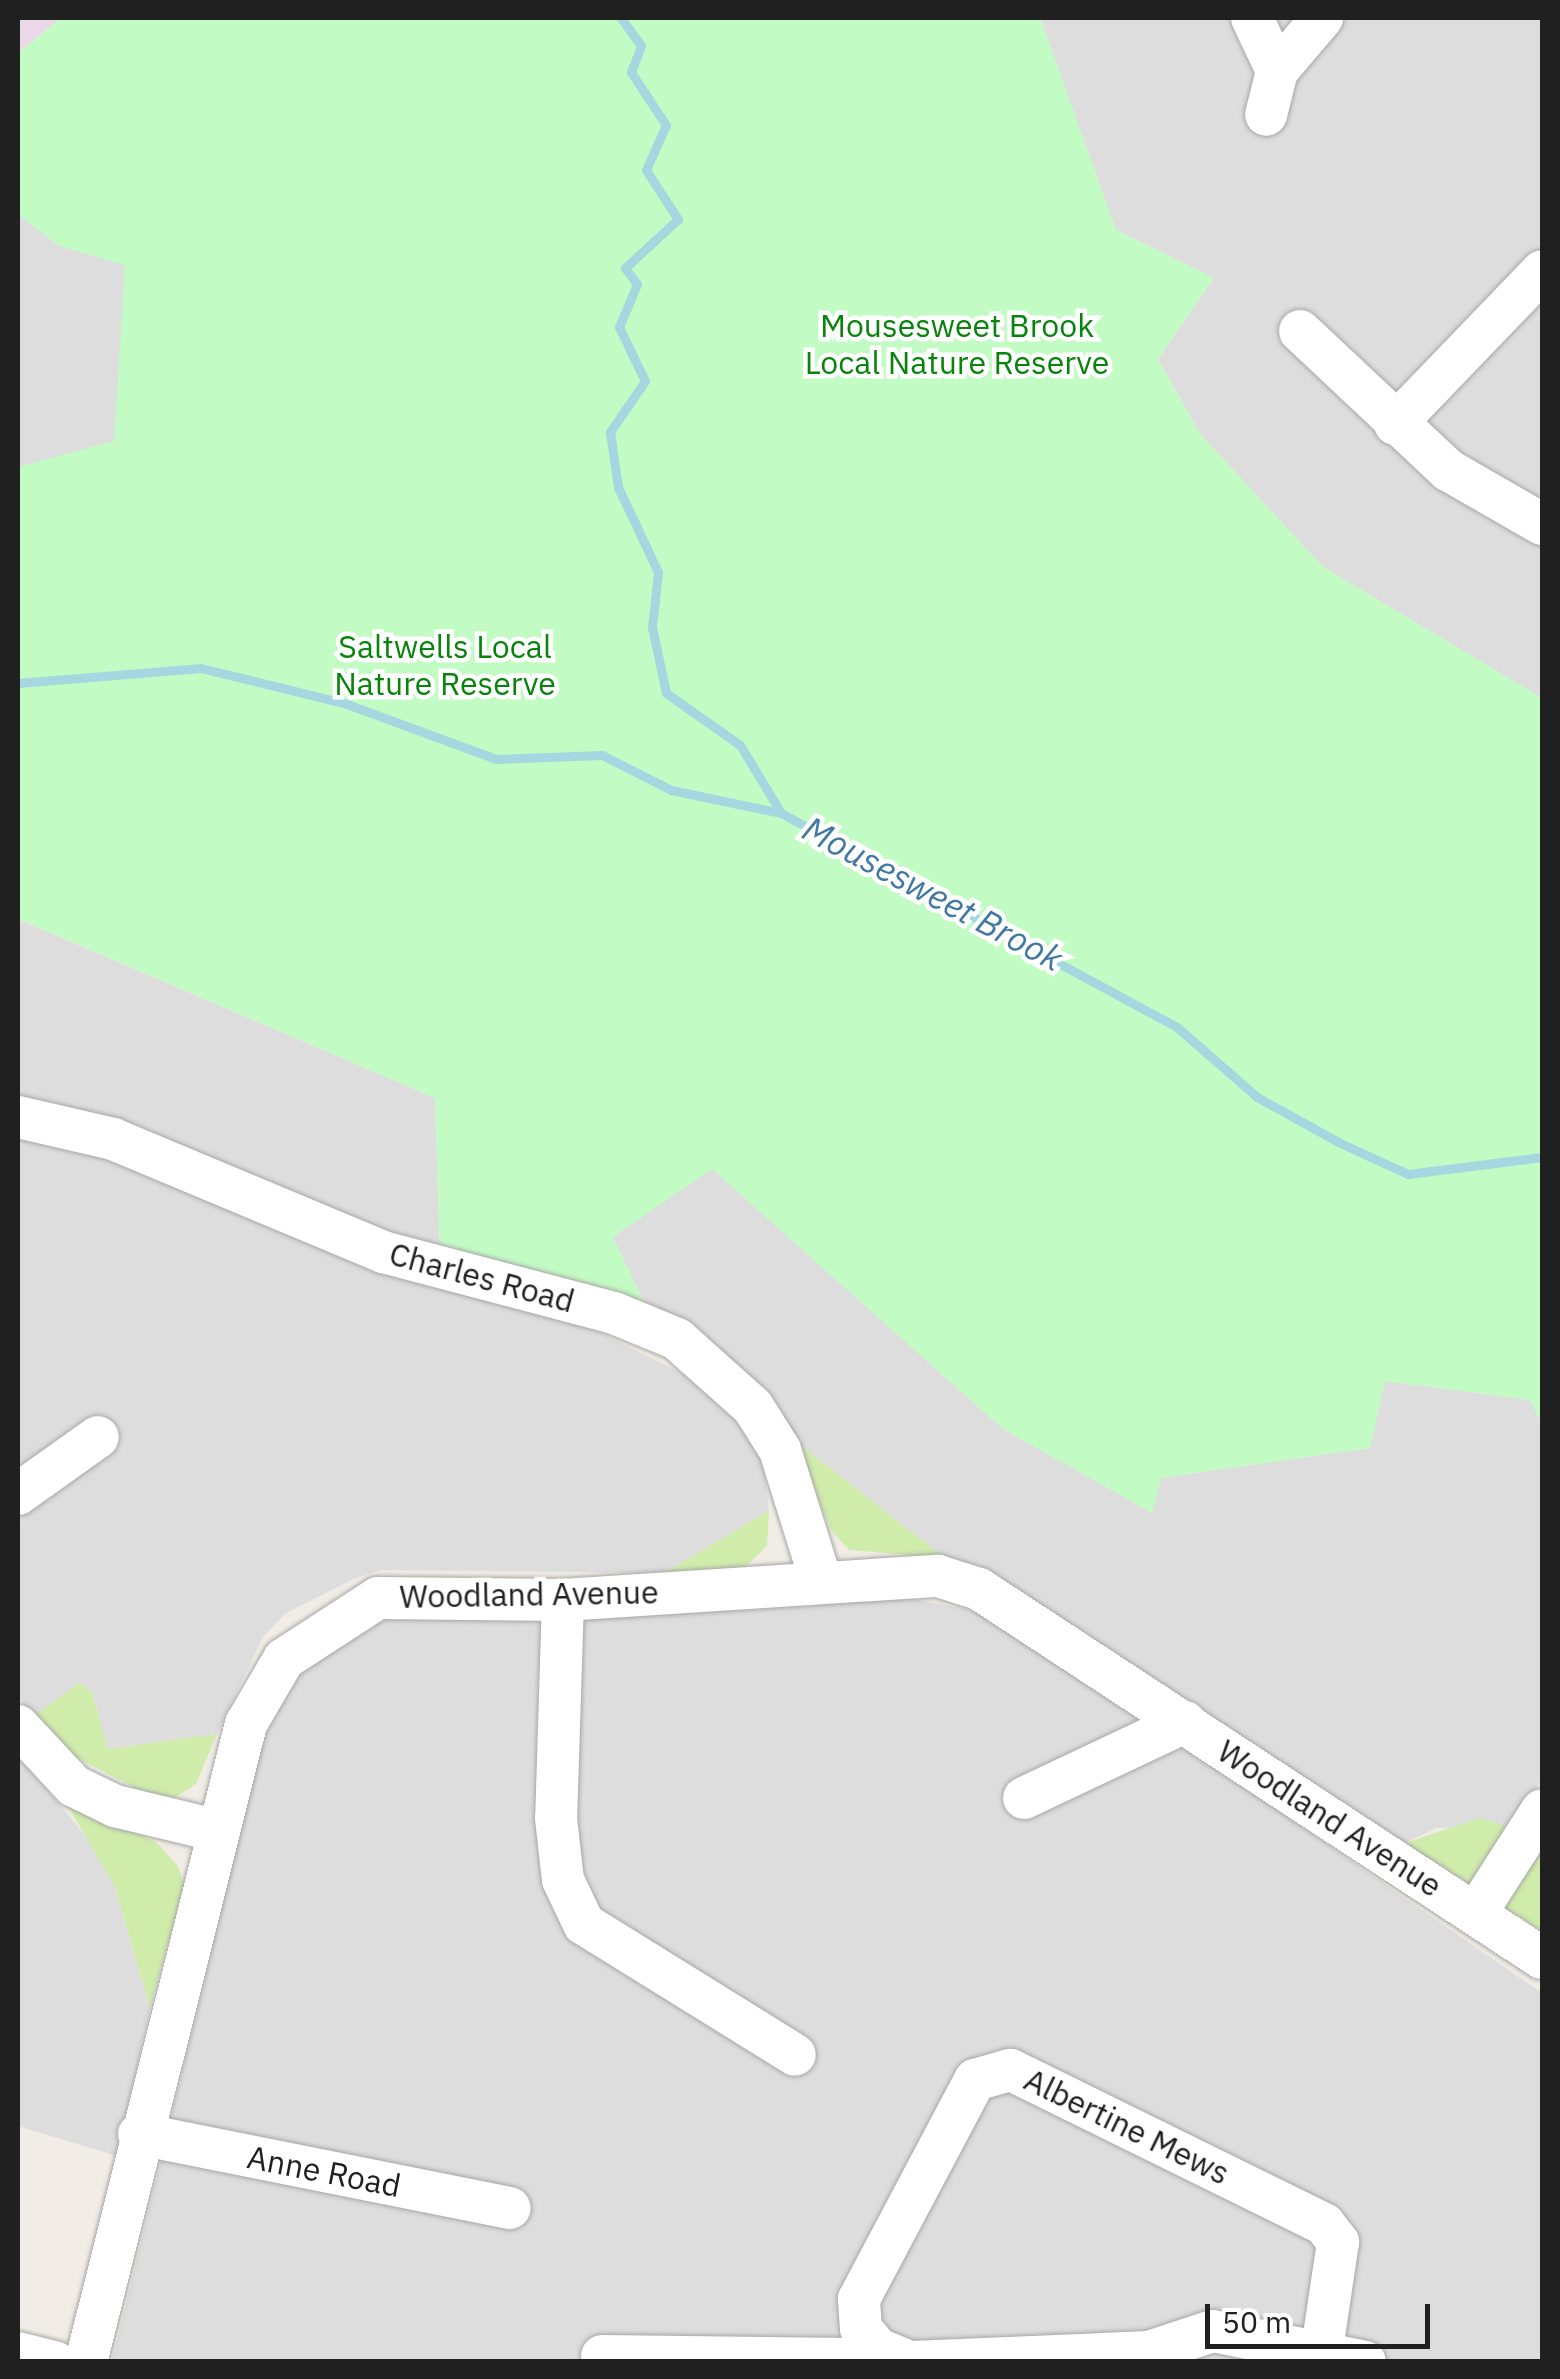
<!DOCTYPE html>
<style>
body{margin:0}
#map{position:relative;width:1560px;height:2379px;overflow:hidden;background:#f1ede6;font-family:"IBM Plex Sans",sans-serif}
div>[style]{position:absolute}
.residential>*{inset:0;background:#dedddd}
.industrial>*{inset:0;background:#ead8e8}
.grass>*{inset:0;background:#cfecab}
.park>*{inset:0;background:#c3fbc4}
.stream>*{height:9px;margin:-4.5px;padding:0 4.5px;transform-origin:4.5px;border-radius:4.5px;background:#a6d6e0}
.roads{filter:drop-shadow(0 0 2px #a7a7a7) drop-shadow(0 0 2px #a7a7a7)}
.minor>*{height:42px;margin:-21px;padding:0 21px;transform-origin:21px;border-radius:21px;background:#fff}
span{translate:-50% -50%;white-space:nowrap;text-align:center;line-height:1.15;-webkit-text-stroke:9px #fff;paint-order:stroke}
.park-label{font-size:32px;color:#08840c}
.street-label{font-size:32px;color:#202020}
.water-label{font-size:35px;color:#4278a4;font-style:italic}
.frame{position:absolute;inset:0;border:20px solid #202020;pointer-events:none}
.scale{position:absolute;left:1205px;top:2304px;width:225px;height:45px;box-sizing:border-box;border:5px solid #202020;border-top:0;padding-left:12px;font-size:30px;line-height:35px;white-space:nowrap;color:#202020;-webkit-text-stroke:8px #fff;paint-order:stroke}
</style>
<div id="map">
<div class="residential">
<div style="clip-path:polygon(1040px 18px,1542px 18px,1542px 698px,1323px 567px,1200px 434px,1158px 359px,1214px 278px,1116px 230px)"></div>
<div style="clip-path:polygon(18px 134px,168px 278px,18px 772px)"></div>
<div style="clip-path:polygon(20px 920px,435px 1098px,440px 1254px,712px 1388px,763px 1456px,769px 1511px,664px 1573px,381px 1570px,356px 1578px,286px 1613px,263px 1637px,217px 1734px,107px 1749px,93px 1693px,34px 1716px,18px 1697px)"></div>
<div style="clip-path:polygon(712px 1168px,1003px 1429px,1152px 1512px,1160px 1478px,1370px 1448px,1385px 1381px,1531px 1400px,1542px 1425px,1542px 1780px,1510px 1827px,1436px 1828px,1405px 1843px,1011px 1585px,945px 1558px,794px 1440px,645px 1304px,612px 1237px)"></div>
<div style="clip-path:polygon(876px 1592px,966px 1609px,1024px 1635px,1542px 1993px,1542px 2361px,112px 2362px,269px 1713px,291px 1676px,367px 1622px,400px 1614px)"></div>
<div style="clip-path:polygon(18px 1755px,90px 1841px,115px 1887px,150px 2008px,117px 2156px,18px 2126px)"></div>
</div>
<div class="industrial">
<div style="clip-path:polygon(18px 18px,61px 18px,18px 53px)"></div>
</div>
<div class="grass">
<div style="clip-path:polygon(794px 1440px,945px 1558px,849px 1550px,831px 1530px)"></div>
<div style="clip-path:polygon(769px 1511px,767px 1546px,742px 1570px,664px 1573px)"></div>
<div style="clip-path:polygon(79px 1683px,92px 1692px,108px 1749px,217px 1734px,196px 1784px,176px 1797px,147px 1794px,56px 1747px,34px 1716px)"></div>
<div style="clip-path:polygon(65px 1801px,156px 1842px,178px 1866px,184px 1885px,150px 2008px,115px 1887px)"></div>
<div style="clip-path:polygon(1480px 1818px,1510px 1827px,1475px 1887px,1405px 1843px)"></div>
<div style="clip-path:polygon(1539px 1846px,1542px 1852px,1542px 1931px,1501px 1905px)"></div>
</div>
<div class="park">
<div style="clip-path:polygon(61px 18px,1040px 18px,1116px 230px,1214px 278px,1158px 359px,1200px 434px,1323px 567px,1542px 698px,1542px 1425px,1530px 1400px,1385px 1381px,1370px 1448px,1161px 1478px,1152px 1513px,1003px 1429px,712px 1169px,613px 1237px,645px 1304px,440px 1254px,435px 1098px,21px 920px,18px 927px,18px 467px,114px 441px,125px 265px,59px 246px,18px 214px,18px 53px)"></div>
</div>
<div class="stream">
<div style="left:621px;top:18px;width:34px;rotate:54deg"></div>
<div style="left:641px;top:46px;width:28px;rotate:111deg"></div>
<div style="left:631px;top:72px;width:64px;rotate:56.6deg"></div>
<div style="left:666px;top:125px;width:49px;rotate:114deg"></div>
<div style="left:646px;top:170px;width:59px;rotate:56.9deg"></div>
<div style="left:678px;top:219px;width:72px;rotate:137.2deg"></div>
<div style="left:625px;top:268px;width:20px;rotate:53deg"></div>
<div style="left:637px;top:284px;width:47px;rotate:112.7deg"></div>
<div style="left:619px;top:327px;width:60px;rotate:64.3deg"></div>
<div style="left:645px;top:381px;width:62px;rotate:124.5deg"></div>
<div style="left:610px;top:432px;width:56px;rotate:81.7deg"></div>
<div style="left:618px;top:487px;width:94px;rotate:64.8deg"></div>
<div style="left:658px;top:572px;width:55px;rotate:96.2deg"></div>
<div style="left:652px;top:627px;width:67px;rotate:78deg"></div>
<div style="left:666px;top:693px;width:90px;rotate:35.1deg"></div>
<div style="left:740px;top:745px;width:79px;rotate:58.9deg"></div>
<div style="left:781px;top:813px;width:451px;rotate:28.4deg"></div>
<div style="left:1178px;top:1028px;width:105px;rotate:41.1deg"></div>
<div style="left:1257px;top:1097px;width:95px;rotate:29deg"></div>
<div style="left:1340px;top:1143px;width:75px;rotate:24.5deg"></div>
<div style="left:1408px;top:1174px;width:135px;rotate:-7.2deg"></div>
<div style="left:18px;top:683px;width:184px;rotate:-4.7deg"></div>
<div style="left:201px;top:668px;width:147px;rotate:13.8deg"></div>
<div style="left:344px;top:703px;width:162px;rotate:20.2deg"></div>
<div style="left:496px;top:759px;width:106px;rotate:-2.2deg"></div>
<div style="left:602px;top:755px;width:77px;rotate:26.9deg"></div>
<div style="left:671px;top:790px;width:112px;rotate:11.8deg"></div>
</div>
<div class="roads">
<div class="minor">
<div style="left:1252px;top:18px;width:59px;rotate:64.7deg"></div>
<div style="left:1277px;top:71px;width:45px;rotate:104deg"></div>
<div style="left:1277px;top:71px;width:70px;rotate:-49.7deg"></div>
<div style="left:1300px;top:331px;width:203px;rotate:43.2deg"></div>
<div style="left:1448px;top:470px;width:108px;rotate:29.9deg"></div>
<div style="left:1395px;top:424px;width:212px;rotate:-46.1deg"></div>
<div style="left:18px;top:1117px;width:98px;rotate:13deg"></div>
<div style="left:113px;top:1139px;width:293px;rotate:22.7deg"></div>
<div style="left:383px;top:1252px;width:239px;rotate:14.8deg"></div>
<div style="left:614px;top:1313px;width:68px;rotate:22.4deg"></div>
<div style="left:677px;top:1339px;width:102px;rotate:41.8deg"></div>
<div style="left:753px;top:1407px;width:51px;rotate:57.9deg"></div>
<div style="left:780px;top:1450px;width:134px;rotate:72.6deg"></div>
<div style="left:18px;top:1494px;width:98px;rotate:-35.5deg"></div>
<div style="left:563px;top:1600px;width:218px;rotate:91.8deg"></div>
<div style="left:556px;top:1818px;width:62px;rotate:83.6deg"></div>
<div style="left:563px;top:1880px;width:49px;rotate:64.5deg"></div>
<div style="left:584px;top:1924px;width:248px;rotate:31.8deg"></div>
<div style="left:18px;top:1726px;width:82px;rotate:47deg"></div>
<div style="left:74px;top:1786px;width:46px;rotate:26deg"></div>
<div style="left:115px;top:1806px;width:107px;rotate:13.5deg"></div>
<div style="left:1024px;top:1798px;width:178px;rotate:-25.3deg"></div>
<div style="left:1476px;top:1913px;width:122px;rotate:-57.3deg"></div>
<div style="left:139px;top:2134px;width:378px;rotate:11.3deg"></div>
<div style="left:878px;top:2349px;width:26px;rotate:-130deg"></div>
<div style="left:861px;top:2329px;width:30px;rotate:-94deg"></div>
<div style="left:859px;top:2299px;width:248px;rotate:-62.1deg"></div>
<div style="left:975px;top:2080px;width:37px;rotate:-16deg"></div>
<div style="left:1011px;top:2070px;width:349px;rotate:26.2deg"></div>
<div style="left:1324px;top:2224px;width:23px;rotate:52deg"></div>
<div style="left:1338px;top:2242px;width:108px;rotate:98.5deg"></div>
<div style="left:18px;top:2353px;width:38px;rotate:14deg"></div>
<div style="left:602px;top:2356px;width:246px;rotate:0.7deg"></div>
<div style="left:848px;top:2359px;width:32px;rotate:-18deg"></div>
<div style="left:878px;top:2349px;width:27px;rotate:22deg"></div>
<div style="left:86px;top:2362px;width:658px;rotate:-75.92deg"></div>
<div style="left:246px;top:1724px;width:75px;rotate:-59.7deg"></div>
<div style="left:284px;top:1659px;width:112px;rotate:-33deg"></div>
<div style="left:378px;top:1598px;width:185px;rotate:0.6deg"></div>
<div style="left:563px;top:1600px;width:376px;rotate:-3.7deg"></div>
<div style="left:938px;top:1576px;width:43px;rotate:17.6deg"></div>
<div style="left:979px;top:1589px;width:673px;rotate:33.24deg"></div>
<div style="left:912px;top:2362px;width:237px;rotate:-2.4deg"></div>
<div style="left:1149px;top:2352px;width:67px;rotate:-18.2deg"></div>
<div style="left:1213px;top:2331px;width:155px;rotate:11.5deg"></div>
</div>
</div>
<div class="park-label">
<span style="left:957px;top:344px">Mousesweet Brook<br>Local Nature Reserve</span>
<span style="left:445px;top:665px">Saltwells Local<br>Nature Reserve</span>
</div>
<div class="street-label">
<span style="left:482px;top:1277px;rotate:15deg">Charles Road</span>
<span style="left:529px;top:1594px;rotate:-1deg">Woodland Avenue</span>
<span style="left:1330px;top:1818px;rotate:33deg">Woodland Avenue</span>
<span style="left:1127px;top:2126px;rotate:26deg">Albertine Mews</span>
<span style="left:324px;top:2171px;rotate:11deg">Anne Road</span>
</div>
<div class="water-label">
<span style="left:933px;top:893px;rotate:28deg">Mousesweet Brook</span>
</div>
<div class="frame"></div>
<div class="scale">50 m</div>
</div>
